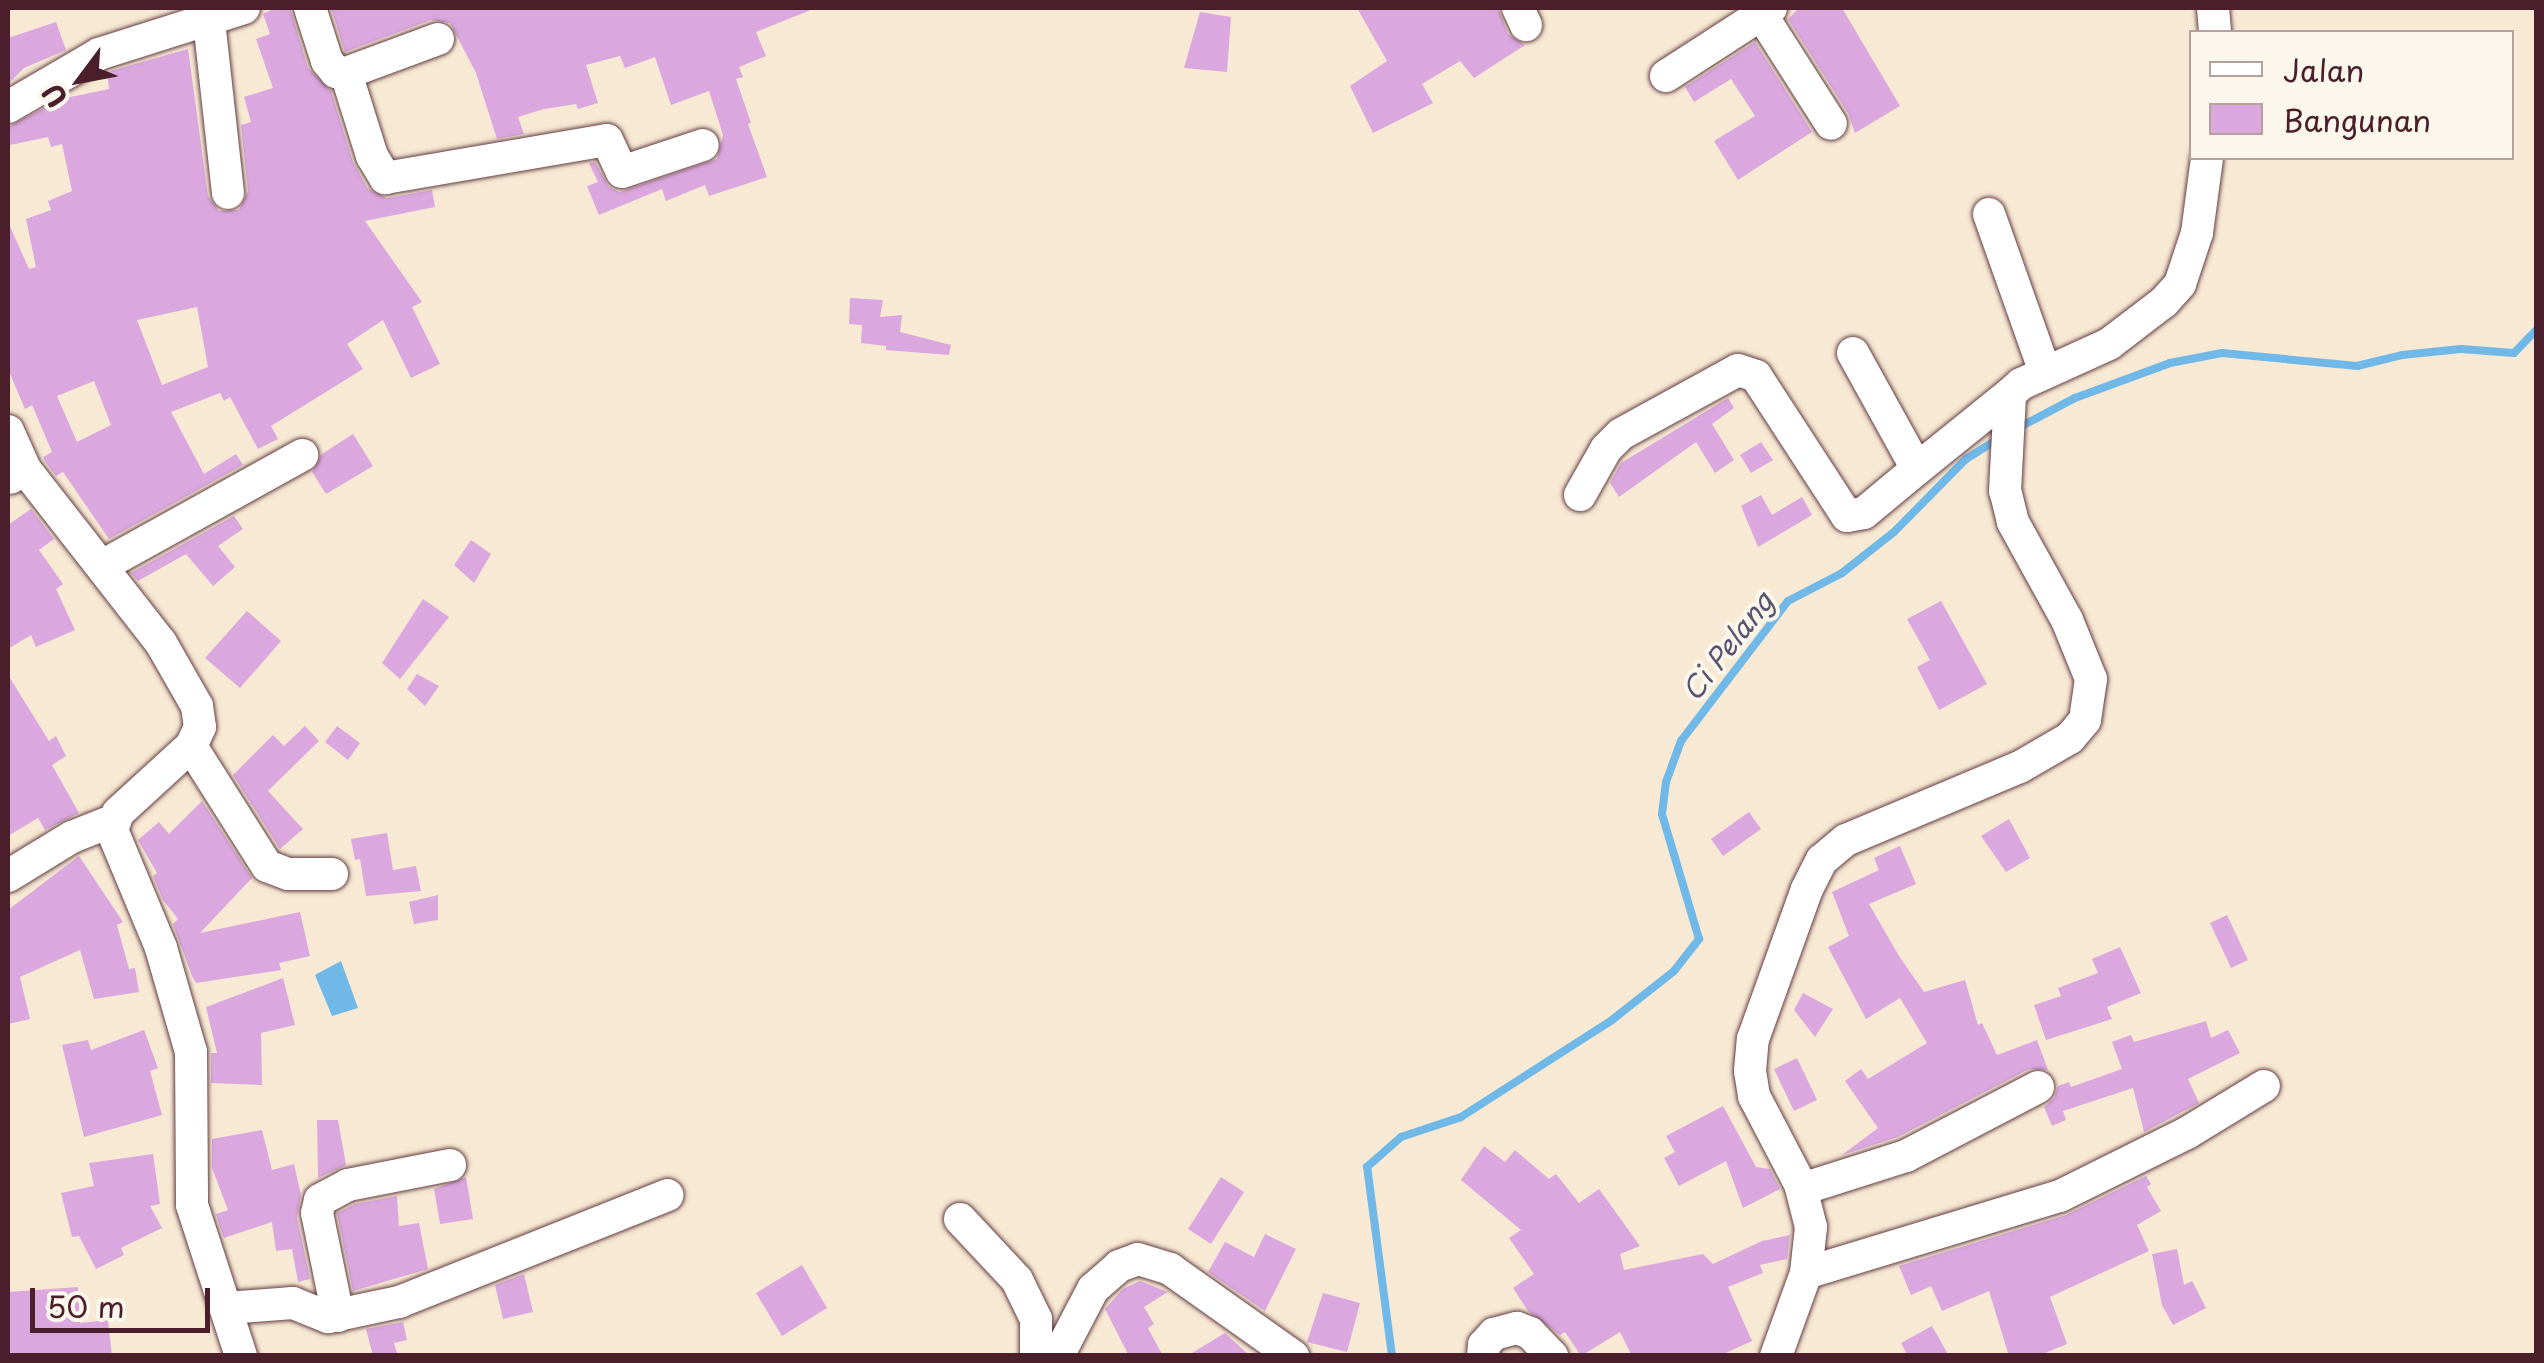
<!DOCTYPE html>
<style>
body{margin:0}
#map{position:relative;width:2544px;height:1363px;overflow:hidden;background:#f7e9d3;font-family:"Playpen Sans",sans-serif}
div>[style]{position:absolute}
.water>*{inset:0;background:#6fb8e7}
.stream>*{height:8px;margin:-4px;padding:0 4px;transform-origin:4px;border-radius:4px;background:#6fb8e7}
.building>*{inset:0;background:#daa8df}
.roads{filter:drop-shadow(0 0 2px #643d44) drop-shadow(0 0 2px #643d44)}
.minor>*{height:32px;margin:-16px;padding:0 16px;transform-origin:16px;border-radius:16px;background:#fff}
span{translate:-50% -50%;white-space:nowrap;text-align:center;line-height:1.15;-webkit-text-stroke:8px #fbf7ec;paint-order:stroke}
.water-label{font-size:28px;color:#57556d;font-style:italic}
.frame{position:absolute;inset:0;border:10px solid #4a1f2b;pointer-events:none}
.legend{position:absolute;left:2189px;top:30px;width:325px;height:130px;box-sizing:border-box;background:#fbf7ec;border:2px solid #b4a19f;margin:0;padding:12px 18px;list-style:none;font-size:30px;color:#4a1f2b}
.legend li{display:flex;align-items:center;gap:20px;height:50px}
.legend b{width:50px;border:2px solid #b4a19f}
.north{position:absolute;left:30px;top:30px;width:100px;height:100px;-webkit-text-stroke:8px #fbf7ec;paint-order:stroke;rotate:238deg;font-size:28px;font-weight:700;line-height:40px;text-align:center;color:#4a1f2b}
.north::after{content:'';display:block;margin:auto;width:35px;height:45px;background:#4a1f2b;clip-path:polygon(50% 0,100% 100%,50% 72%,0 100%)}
.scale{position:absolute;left:30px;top:1288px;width:180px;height:45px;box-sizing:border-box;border:5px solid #4a1f2b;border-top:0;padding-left:12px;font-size:30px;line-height:35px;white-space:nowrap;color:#4a1f2b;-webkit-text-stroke:8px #fbf7ec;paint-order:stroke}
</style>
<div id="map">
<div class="water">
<div style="clip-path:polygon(341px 961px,358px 1008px,332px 1016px,315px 975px)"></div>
</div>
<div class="stream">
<div style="left:2018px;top:428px;width:64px;rotate:-27.8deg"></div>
<div style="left:2075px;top:398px;width:101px;rotate:-20.2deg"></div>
<div style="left:2170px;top:363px;width:53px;rotate:-10.9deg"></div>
<div style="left:2222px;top:353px;width:136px;rotate:5.5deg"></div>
<div style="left:2357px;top:366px;width:46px;rotate:-13.7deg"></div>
<div style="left:2402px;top:355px;width:59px;rotate:-5.8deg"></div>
<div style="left:2461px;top:349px;width:53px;rotate:4.3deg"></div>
<div style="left:2514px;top:353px;width:32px;rotate:-46deg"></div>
<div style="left:1392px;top:1356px;width:191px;rotate:-97.5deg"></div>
<div style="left:1367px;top:1167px;width:45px;rotate:-41.4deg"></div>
<div style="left:1401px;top:1137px;width:63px;rotate:-18.4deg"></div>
<div style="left:1461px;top:1117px;width:179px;rotate:-32.7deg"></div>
<div style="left:1612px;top:1020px;width:79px;rotate:-38.3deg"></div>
<div style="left:1674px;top:971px;width:41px;rotate:-52deg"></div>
<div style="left:1699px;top:939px;width:130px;rotate:-106.5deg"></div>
<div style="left:1662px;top:814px;width:32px;rotate:-83deg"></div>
<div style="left:1666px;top:782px;width:44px;rotate:-69.9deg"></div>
<div style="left:1681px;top:741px;width:176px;rotate:-52.6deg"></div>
<div style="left:1788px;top:601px;width:61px;rotate:-27.4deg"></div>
<div style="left:1842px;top:573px;width:66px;rotate:-38.3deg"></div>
<div style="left:1894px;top:532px;width:103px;rotate:-45.4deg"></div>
<div style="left:1966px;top:459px;width:36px;rotate:-32deg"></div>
</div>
<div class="building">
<div style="clip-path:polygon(evenodd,275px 8px,290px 8px,308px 68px,331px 91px,353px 162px,368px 189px,387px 198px,432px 190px,435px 207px,365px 221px,422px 302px,412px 307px,440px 364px,411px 378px,383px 320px,347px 344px,363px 369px,271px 426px,278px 439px,258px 449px,230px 397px,224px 401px,220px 393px,171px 412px,204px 474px,236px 454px,243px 465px,109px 539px,63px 472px,56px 476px,46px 463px,43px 457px,52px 452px,32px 405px,25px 409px,8px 369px,8px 222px,29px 269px,36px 267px,26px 219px,51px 210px,48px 201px,72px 191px,62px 144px,51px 147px,48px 137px,10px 145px,8px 127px,61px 99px,109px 89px,107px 72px,188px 49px,208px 196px,219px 211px,239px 210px,248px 191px,241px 125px,251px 122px,244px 97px,273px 88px,256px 39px,270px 34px,263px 14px,275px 8px,197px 307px,208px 367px,162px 385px,137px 320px,197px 307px,275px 8px,94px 381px,111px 425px,77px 442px,57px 396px,94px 381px)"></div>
<div style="clip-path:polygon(331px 8px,816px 8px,756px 32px,766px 56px,739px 67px,743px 77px,736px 79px,751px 123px,748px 124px,767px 177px,709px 196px,705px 185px,666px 201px,662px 189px,599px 215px,587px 186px,598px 182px,589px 163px,595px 162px,609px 187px,620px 192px,717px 159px,723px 135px,709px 91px,671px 105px,655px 57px,625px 68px,620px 56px,586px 65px,598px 103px,578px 109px,576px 104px,544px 109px,518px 117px,524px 134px,497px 139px,476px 73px,450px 23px,431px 20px,345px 52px)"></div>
<div style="clip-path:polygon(1357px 8px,1499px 10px,1508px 34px,1525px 45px,1474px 78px,1460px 61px,1422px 84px,1433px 103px,1373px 133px,1350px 86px,1387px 61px)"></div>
<div style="clip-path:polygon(1799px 8px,1842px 8px,1900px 106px,1855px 133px,1848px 113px,1788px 19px)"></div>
<div style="clip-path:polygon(1200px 12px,1231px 17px,1227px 72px,1184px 68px)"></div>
<div style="clip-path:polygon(56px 22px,66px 50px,24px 68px,8px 84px,8px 38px)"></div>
<div style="clip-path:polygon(1755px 42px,1812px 132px,1738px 180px,1714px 141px,1755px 116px,1731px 79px,1694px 102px,1685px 87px)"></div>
<div style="clip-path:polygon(850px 298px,883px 300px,880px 317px,902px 315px,900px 332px,951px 345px,949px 355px,886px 350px,886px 346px,861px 343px,862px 325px,849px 324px)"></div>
<div style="clip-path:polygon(1728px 398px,1734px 408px,1712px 424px,1734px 460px,1715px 473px,1696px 442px,1619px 497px,1610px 483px,1621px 463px)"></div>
<div style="clip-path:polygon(353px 434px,373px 466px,326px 494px,312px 472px,322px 454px)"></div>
<div style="clip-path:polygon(1761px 442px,1773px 460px,1751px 473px,1740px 455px)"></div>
<div style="clip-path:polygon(1761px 495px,1772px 515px,1802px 497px,1812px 515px,1758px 547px,1741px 506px)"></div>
<div style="clip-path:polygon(31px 509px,54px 539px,39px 550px,63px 584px,56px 589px,75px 630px,36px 647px,31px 635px,8px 649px,8px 525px)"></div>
<div style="clip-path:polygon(234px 516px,243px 529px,218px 546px,235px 567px,213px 586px,186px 554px,138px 581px,131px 573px)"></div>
<div style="clip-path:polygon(471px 540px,491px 554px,474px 583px,454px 565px)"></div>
<div style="clip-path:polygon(423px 599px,449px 617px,400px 679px,382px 663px)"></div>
<div style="clip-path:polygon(1941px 601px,1987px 684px,1939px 710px,1917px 667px,1930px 660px,1907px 619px)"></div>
<div style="clip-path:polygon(247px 611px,281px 641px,240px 688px,205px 658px)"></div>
<div style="clip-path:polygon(417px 674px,439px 686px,425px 706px,407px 689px)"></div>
<div style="clip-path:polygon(8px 675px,49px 741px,56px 736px,66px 756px,52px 765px,79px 813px,45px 830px,38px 818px,8px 836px)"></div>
<div style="clip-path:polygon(305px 726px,319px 741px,268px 791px,303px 829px,280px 849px,233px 775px,273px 735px,284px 746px)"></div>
<div style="clip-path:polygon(337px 726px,360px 743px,348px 760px,325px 742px)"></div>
<div style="clip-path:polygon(202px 801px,252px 878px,200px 933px,300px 912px,310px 956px,279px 963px,281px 970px,196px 983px,192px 976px,173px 924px,178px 919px,163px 900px,153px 876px,157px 873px,138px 840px,159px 822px,169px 834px)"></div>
<div style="clip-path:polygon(1749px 812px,1761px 829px,1723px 856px,1711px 839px)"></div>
<div style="clip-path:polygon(2009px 819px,2030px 858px,2006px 872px,1981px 836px)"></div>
<div style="clip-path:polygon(387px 833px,393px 870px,416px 866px,421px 891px,366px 896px,360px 859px,355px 860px,351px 839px)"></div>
<div style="clip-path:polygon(1900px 846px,1916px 884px,1869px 904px,1899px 956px,1924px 992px,1965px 980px,1978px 1025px,1982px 1023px,1997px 1055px,2037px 1040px,2048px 1070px,2029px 1069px,1898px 1137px,1842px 1155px,1878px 1128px,1845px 1081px,1861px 1069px,1868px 1079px,1927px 1043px,1900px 998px,1866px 1019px,1828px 947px,1849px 936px,1832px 892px,1879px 870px,1874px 858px)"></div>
<div style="clip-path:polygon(79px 856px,123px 922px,117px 925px,129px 969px,135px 968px,139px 992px,94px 999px,80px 950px,20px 977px,30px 1019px,8px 1024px,8px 910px)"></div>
<div style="clip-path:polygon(438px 895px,438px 920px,414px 924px,409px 902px)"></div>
<div style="clip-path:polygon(2227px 915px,2248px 960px,2231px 968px,2210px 923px)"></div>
<div style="clip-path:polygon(2120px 947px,2141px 993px,2107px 1007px,2112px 1019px,2046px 1040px,2034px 1005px,2061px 996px,2058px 988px,2098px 973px,2092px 959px)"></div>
<div style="clip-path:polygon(283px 978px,295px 1025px,261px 1033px,262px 1085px,211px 1083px,211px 1053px,217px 1053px,206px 1007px)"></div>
<div style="clip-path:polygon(1803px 993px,1833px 1009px,1815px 1037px,1794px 1010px)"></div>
<div style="clip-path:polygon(2206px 1021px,2211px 1038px,2228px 1030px,2240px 1053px,2188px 1079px,2199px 1103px,2144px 1132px,2133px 1088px,2063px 1111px,2066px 1120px,2052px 1126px,2044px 1107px,2054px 1098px,2058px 1086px,2069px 1082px,2071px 1087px,2122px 1069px,2112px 1042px,2131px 1035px,2134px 1042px)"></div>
<div style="clip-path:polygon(144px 1030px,158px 1068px,150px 1071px,162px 1115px,84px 1137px,62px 1045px,88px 1040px,91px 1050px)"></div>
<div style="clip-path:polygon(1797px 1058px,1817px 1100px,1794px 1111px,1774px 1069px)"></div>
<div style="clip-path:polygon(1723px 1106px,1756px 1167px,1770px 1169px,1780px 1189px,1743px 1208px,1726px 1161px,1679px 1186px,1664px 1158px,1675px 1152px,1666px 1136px)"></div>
<div style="clip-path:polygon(317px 1120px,338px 1120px,346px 1165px,318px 1178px)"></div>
<div style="clip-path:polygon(262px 1130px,272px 1170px,294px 1164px,301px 1195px,297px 1217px,310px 1279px,298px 1282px,292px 1249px,276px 1251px,272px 1222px,224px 1238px,220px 1227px,216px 1214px,228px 1210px,212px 1168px,212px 1139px)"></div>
<div style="clip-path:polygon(1484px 1146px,1505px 1162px,1515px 1150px,1549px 1179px,1556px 1174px,1579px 1203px,1599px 1189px,1640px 1246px,1620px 1254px,1624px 1270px,1703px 1254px,1713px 1264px,1762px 1241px,1790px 1235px,1787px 1259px,1760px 1265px,1763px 1273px,1728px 1287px,1752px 1341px,1719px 1356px,1632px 1356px,1620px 1332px,1581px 1356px,1565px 1332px,1560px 1335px,1528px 1311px,1513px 1288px,1534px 1274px,1509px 1238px,1521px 1230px,1461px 1180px)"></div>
<div style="clip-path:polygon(153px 1154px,160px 1204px,150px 1206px,162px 1228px,121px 1248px,124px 1255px,96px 1269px,79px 1236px,72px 1237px,61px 1193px,94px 1186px,89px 1163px)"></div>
<div style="clip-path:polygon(2146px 1176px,2151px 1184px,2147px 1187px,2161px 1211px,2137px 1225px,2149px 1251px,2050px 1297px,2067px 1344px,2038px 1356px,2009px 1356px,1989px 1291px,1942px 1311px,1931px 1286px,1911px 1295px,1899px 1266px,2066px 1215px)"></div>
<div style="clip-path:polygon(466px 1177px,473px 1219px,440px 1224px,434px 1189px)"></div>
<div style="clip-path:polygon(1221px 1177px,1244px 1192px,1211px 1244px,1188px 1229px)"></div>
<div style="clip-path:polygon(397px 1196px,399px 1226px,419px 1223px,428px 1269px,353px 1291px,337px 1213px,355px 1204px)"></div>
<div style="clip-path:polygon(1265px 1234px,1296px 1249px,1265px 1311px,1208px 1272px,1225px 1242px,1254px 1257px)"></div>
<div style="clip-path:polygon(2177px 1249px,2184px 1285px,2192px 1281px,2206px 1308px,2173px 1325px,2162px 1305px,2152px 1254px)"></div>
<div style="clip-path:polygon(802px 1265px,827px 1308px,782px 1336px,756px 1293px)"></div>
<div style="clip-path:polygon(524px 1274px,533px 1312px,503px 1319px,495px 1285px)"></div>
<div style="clip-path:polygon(1140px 1281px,1168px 1292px,1144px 1307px,1154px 1324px,1148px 1328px,1163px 1356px,1129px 1356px,1105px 1309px,1123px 1289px)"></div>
<div style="clip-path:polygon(78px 1287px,80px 1323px,108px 1320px,112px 1356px,10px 1356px,8px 1292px)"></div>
<div style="clip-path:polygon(1323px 1293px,1360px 1303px,1347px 1352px,1307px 1342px)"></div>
<div style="clip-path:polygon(403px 1322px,407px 1340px,394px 1343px,398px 1356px,373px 1356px,366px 1329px)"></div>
<div style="clip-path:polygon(1932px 1326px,1949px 1356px,1908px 1356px,1901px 1343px)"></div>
<div style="clip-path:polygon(1225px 1333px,1250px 1356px,1187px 1356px)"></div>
</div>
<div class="roads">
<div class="minor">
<div style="left:310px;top:8px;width:56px;rotate:72.2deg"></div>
<div style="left:327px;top:61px;width:14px;rotate:51deg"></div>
<div style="left:336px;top:72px;width:10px;rotate:6deg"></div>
<div style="left:346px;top:73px;width:98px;rotate:-20.3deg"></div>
<div style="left:1518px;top:8px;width:19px;rotate:65deg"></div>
<div style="left:2213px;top:8px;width:24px;rotate:85deg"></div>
<div style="left:1761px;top:14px;width:130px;rotate:57.5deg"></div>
<div style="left:209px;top:21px;width:173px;rotate:83.7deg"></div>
<div style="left:346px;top:73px;width:87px;rotate:72.6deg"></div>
<div style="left:372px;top:156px;width:26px;rotate:59deg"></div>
<div style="left:385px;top:178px;width:225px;rotate:-9.7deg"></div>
<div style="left:607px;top:140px;width:35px;rotate:65deg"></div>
<div style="left:622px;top:172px;width:85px;rotate:-18.4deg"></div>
<div style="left:1666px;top:76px;width:125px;rotate:-32.9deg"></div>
<div style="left:8px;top:107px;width:105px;rotate:-30.2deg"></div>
<div style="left:99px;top:54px;width:152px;rotate:-17.6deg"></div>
<div style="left:1989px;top:214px;width:168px;rotate:70.5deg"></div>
<div style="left:1853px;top:353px;width:132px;rotate:61.1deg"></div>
<div style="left:1917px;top:469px;width:119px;rotate:-38.9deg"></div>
<div style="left:8px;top:431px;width:42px;rotate:65.9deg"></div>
<div style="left:25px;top:469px;width:17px;rotate:149deg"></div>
<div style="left:25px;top:469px;width:221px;rotate:52deg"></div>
<div style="left:161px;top:643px;width:73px;rotate:60.3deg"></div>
<div style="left:197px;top:706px;width:21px;rotate:82deg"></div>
<div style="left:200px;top:727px;width:21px;rotate:115deg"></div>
<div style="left:191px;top:746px;width:99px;rotate:137.5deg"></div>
<div style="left:118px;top:813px;width:18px;rotate:109deg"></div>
<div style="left:112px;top:830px;width:128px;rotate:67.4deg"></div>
<div style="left:161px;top:948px;width:108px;rotate:73.9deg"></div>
<div style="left:191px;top:1052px;width:153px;rotate:89.6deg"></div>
<div style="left:192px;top:1205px;width:159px;rotate:72deg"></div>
<div style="left:1580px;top:495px;width:53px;rotate:-60.5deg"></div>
<div style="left:1606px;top:449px;width:21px;rotate:-45deg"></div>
<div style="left:1621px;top:434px;width:133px;rotate:-28.7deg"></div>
<div style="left:1738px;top:370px;width:19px;rotate:18deg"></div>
<div style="left:1756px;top:376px;width:167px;rotate:57deg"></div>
<div style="left:1847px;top:516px;width:17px;rotate:-10deg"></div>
<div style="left:1864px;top:513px;width:69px;rotate:-39.7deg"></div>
<div style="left:102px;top:566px;width:229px;rotate:-29deg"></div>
<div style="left:191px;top:746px;width:142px;rotate:57.7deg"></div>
<div style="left:267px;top:866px;width:22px;rotate:21deg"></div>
<div style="left:288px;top:874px;width:44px"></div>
<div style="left:8px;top:876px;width:75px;rotate:-31.4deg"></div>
<div style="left:72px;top:837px;width:43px;rotate:-21.8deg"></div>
<div style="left:1802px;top:1189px;width:109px;rotate:-17.6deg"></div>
<div style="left:1906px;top:1156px;width:149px;rotate:-27.6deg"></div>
<div style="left:960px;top:1219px;width:83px;rotate:46.9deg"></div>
<div style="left:1017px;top:1280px;width:43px;rotate:64deg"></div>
<div style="left:1036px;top:1319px;width:37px;rotate:90deg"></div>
<div style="left:1806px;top:1273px;width:265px;rotate:-16.9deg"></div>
<div style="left:2060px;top:1196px;width:142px;rotate:-26.4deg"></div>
<div style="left:2187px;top:1133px;width:90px;rotate:-31.4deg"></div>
<div style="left:227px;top:1308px;width:66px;rotate:-4.3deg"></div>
<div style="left:293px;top:1303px;width:38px;rotate:22deg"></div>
<div style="left:328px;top:1317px;width:73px;rotate:-11.9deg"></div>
<div style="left:399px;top:1302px;width:289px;rotate:-21.7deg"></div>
<div style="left:338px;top:1316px;width:105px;rotate:-101.5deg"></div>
<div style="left:317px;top:1213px;width:13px;rotate:-77deg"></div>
<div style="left:320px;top:1200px;width:32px;rotate:-28deg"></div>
<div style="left:348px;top:1185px;width:104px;rotate:-11.1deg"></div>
<div style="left:1058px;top:1356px;width:76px;rotate:-62.4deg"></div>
<div style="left:1093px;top:1289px;width:35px;rotate:-41deg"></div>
<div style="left:1119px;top:1266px;width:20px;rotate:-20deg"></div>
<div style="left:1138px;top:1259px;width:34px;rotate:17deg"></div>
<div style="left:1170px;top:1269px;width:151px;rotate:35.3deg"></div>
<div style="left:1483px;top:1356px;width:11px;rotate:-85deg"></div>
<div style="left:1484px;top:1345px;width:15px;rotate:-48deg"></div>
<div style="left:1494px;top:1334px;width:24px;rotate:-15deg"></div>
<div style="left:1517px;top:1328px;width:14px;rotate:21deg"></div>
<div style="left:1530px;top:1333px;width:32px;rotate:46deg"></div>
<div style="left:1776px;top:1356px;width:88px;rotate:-70.1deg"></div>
<div style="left:1806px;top:1273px;width:46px;rotate:-83.8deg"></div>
<div style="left:1811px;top:1227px;width:44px;rotate:-104.3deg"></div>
<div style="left:1800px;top:1184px;width:99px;rotate:-117.6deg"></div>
<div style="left:1754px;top:1096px;width:25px;rotate:-99deg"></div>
<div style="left:1750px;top:1071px;width:32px;rotate:-85deg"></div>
<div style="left:1753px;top:1039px;width:159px;rotate:-70.2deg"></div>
<div style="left:1807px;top:889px;width:33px;rotate:-63deg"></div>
<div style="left:1822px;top:860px;width:31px;rotate:-40deg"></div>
<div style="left:1846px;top:840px;width:189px;rotate:-22.8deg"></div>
<div style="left:2020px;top:767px;width:58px;rotate:-30.1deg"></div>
<div style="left:2070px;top:738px;width:23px;rotate:-50deg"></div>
<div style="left:2085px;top:720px;width:41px;rotate:-81.7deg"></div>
<div style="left:2091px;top:679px;width:64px;rotate:-112.1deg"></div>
<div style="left:2067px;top:620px;width:112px;rotate:-118.9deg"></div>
<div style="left:2013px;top:522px;width:32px;rotate:-104deg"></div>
<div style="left:2005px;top:491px;width:97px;rotate:-87deg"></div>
<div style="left:2010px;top:394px;width:15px;rotate:-42deg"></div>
<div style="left:2021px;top:384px;width:97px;rotate:-24.4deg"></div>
<div style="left:2109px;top:344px;width:69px;rotate:-37.4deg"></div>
<div style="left:2164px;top:302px;width:24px;rotate:-48deg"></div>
<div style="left:2180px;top:284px;width:54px;rotate:-71.6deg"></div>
<div style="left:2197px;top:233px;width:76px;rotate:-82.4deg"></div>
</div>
</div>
<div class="water-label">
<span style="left:1727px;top:646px;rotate:-52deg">Ci Pelang</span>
</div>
<div class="frame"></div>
<ul class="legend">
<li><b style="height:12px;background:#fff"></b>Jalan</li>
<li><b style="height:28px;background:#daa8df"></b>Bangunan</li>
</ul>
<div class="north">U</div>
<div class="scale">50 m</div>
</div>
